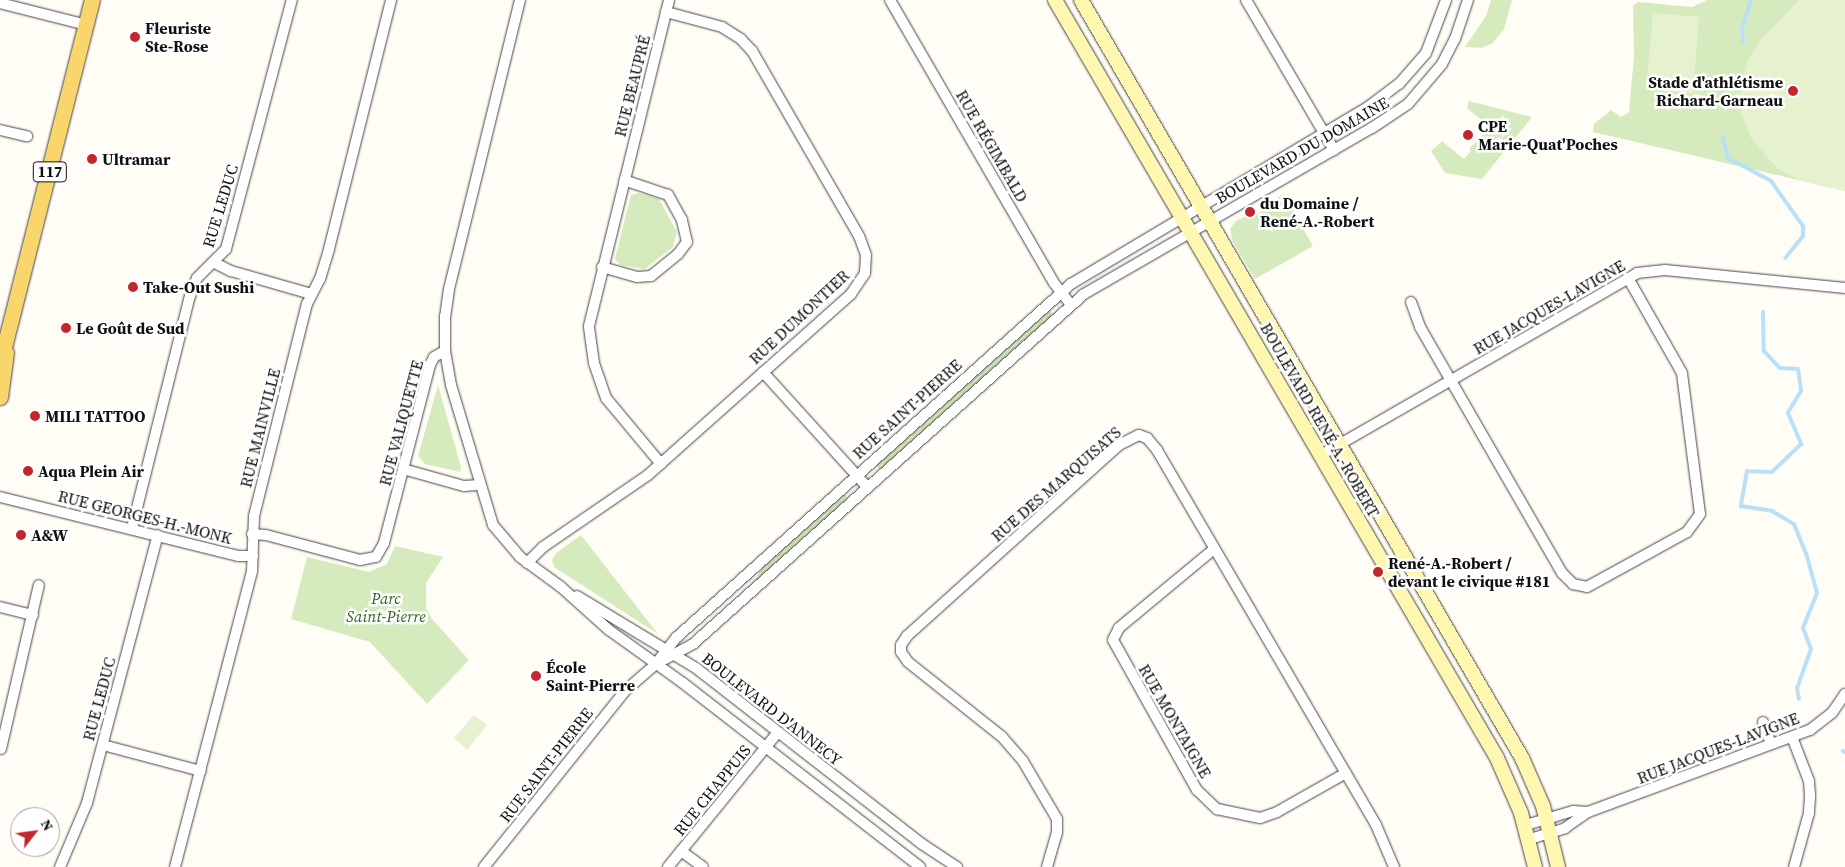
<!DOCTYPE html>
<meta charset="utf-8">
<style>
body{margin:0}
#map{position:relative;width:1845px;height:867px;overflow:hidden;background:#fffdf5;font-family:"Source Serif 4",serif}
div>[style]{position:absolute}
.green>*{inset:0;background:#d5ebbd}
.pitch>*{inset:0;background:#e6f2cf}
.stream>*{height:4px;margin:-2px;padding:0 2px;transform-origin:2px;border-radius:2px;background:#b9e0f7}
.roads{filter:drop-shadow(0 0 1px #444) drop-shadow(0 0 1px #444)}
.street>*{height:10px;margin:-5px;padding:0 5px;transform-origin:5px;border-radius:5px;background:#fff}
.secondary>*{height:14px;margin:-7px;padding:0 7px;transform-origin:7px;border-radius:7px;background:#fff6b0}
.primary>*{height:15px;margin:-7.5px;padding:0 7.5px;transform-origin:7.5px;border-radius:7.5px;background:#f9d66b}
.dots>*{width:14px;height:14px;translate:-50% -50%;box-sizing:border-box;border:2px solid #fff;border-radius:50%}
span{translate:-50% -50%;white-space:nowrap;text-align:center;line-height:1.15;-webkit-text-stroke:5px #fff;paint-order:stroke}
.shield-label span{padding:1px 4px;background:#fff;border:1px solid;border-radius:4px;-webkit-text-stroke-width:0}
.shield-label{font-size:15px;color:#111;font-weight:700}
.poi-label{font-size:16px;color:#111;font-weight:700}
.left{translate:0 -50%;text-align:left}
.right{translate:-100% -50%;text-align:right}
.street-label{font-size:16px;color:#111}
.park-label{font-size:16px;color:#2f6b1f;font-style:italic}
.north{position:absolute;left:10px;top:807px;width:50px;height:50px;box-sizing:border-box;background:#fff;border:1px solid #a0a0a0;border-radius:50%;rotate:60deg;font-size:14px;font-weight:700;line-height:20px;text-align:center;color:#111}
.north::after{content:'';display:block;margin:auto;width:18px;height:22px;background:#c4262e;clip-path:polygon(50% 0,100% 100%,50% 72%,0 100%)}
</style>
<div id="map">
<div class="green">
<div style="clip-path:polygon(1491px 0,1512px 0,1504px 29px,1493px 43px,1482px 48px,1465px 47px,1486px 16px)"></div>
<div style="clip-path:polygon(1707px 0,1845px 0,1845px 191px,1593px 132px,1594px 124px,1611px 110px,1621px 117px,1629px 112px,1634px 56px,1633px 6px,1638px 2px,1692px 7px)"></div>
<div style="clip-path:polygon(1469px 101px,1532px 117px,1482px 179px,1445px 173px,1431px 151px,1442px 141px,1464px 159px,1471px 151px,1469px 149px,1490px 127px,1467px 108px)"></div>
<div style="clip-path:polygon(639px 193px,659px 199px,677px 232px,673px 247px,645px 269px,621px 265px,615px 259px,631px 195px)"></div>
<div style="clip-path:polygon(1283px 194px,1313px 246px,1255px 279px,1232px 240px,1230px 229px,1236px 221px,1253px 212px,1256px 215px)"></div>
<div style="clip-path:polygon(1049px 310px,1054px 316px,880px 470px,876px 465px)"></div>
<div style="clip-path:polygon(438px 385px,461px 467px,460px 472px,425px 464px,418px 456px)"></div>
<div style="clip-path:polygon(844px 494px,848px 499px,750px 587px,765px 564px)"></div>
<div style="clip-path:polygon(581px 535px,658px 634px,554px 567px,552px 560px,556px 553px)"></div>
<div style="clip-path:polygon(395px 546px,443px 557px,426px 583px,426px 608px,432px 619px,469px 660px,427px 704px,370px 642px,291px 619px,307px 557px,369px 572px,387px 564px)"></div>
</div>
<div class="pitch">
<div style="clip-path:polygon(1799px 0,1845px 0,1845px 191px,1801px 181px,1777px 168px,1752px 140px,1741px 112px,1741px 86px,1748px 60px,1759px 42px)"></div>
<div style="clip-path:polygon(1653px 13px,1699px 17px,1693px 93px,1646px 89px)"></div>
<div style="clip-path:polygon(474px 715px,487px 725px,467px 750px,454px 738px)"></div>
</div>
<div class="stream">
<div style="left:1743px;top:42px;width:14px;rotate:-94deg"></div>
<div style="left:1742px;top:28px;width:29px;rotate:-72deg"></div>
<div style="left:1723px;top:138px;width:21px;rotate:76deg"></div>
<div style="left:1728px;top:158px;width:49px;rotate:28.1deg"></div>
<div style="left:1771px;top:181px;width:55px;rotate:54.6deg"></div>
<div style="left:1803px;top:226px;width:10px;rotate:90deg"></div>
<div style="left:1803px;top:236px;width:28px;rotate:129deg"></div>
<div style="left:1763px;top:312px;width:39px;rotate:89deg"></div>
<div style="left:1764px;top:351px;width:23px;rotate:47deg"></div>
<div style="left:1780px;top:368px;width:18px;rotate:3deg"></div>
<div style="left:1798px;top:369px;width:22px;rotate:82deg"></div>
<div style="left:1801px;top:391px;width:26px;rotate:121deg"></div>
<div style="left:1788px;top:413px;width:34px;rotate:67deg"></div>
<div style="left:1801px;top:444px;width:40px;rotate:136deg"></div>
<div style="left:1772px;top:472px;width:25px;rotate:-178deg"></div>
<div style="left:1747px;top:471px;width:36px;rotate:100deg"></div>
<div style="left:1741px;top:506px;width:31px;rotate:9deg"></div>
<div style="left:1772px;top:511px;width:26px;rotate:31deg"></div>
<div style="left:1794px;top:524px;width:31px;rotate:68deg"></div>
<div style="left:1806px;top:553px;width:41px;rotate:74.6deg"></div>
<div style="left:1817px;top:593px;width:38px;rotate:112deg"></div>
<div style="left:1803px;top:628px;width:22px;rotate:69deg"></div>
<div style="left:1811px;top:649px;width:41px;rotate:109.7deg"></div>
<div style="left:1797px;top:688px;width:11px;rotate:80deg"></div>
<div style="left:1843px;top:751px;width:2px;rotate:27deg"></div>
</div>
<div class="roads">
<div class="street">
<div style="left:520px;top:0;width:298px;rotate:103.8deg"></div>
<div style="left:449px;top:289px;width:27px;rotate:98deg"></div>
<div style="left:445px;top:316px;width:35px;rotate:90deg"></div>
<div style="left:445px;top:351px;width:35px;rotate:80deg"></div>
<div style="left:451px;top:385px;width:146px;rotate:73.3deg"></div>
<div style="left:493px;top:525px;width:42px;rotate:49.8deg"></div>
<div style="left:520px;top:557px;width:51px;rotate:36.2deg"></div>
<div style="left:561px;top:587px;width:64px;rotate:41.9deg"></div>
<div style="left:609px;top:630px;width:91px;rotate:35.6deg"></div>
<div style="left:683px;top:683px;width:300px;rotate:37.8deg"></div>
<div style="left:890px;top:0;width:327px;rotate:59.9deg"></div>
<div style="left:1054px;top:283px;width:28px;rotate:52deg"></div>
<div style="left:1246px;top:0;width:174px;rotate:59.6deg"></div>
<div style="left:0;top:3px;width:89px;rotate:14.3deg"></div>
<div style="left:0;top:130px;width:28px;rotate:13deg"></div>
<div style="left:215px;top:263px;width:18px;rotate:27deg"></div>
<div style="left:231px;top:271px;width:83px;rotate:16deg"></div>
<div style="left:602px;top:267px;width:36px;rotate:16deg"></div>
<div style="left:637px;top:277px;width:14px;rotate:-4deg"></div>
<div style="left:651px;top:276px;width:35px;rotate:-39deg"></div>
<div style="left:678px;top:254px;width:15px;rotate:-53deg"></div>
<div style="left:687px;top:242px;width:23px;rotate:-103deg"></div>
<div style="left:682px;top:220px;width:29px;rotate:-119deg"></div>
<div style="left:668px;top:195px;width:46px;rotate:-161.2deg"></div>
<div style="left:1411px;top:302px;width:27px;rotate:70deg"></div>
<div style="left:1420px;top:327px;width:284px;rotate:60deg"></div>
<div style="left:1562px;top:573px;width:16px;rotate:45deg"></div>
<div style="left:1573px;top:584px;width:14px;rotate:12deg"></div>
<div style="left:1587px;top:587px;width:114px;rotate:-28.8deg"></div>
<div style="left:1687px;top:532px;width:22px;rotate:-54deg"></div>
<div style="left:1700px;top:514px;width:142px;rotate:-97.3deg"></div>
<div style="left:1682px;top:373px;width:109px;rotate:-119.6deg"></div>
<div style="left:763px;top:372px;width:156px;rotate:47.8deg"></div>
<div style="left:1321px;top:455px;width:365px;rotate:-29.9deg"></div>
<div style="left:1637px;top:273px;width:28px;rotate:-6deg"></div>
<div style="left:1665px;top:270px;width:181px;rotate:5.7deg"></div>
<div style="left:661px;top:464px;width:86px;rotate:-129.8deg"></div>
<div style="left:606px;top:398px;width:37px;rotate:-109deg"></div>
<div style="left:594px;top:363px;width:37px;rotate:-98deg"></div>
<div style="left:589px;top:326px;width:336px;rotate:-76.2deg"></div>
<div style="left:403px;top:469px;width:63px;rotate:15.6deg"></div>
<div style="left:464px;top:486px;width:16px;rotate:-4deg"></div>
<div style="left:0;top:497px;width:245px;rotate:13.9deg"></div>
<div style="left:238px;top:556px;width:15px"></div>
<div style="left:132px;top:528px;width:239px;rotate:-76deg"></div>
<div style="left:190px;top:296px;width:19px;rotate:-69deg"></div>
<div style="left:197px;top:278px;width:41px;rotate:-45deg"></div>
<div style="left:226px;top:249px;width:258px;rotate:-75.2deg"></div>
<div style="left:252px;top:534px;width:14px;rotate:4deg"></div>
<div style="left:266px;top:535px;width:97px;rotate:14.9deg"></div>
<div style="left:360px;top:560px;width:16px;rotate:-11deg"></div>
<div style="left:376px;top:557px;width:16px;rotate:-60deg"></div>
<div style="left:384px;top:543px;width:184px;rotate:-75.5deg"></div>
<div style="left:430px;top:365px;width:9px;rotate:-63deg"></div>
<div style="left:434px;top:357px;width:13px;rotate:-29deg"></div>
<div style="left:1214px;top:549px;width:124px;rotate:140.3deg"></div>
<div style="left:1119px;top:628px;width:13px;rotate:117deg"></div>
<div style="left:1113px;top:640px;width:172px;rotate:60.8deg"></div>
<div style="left:1197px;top:790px;width:28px;rotate:44deg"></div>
<div style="left:1217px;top:809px;width:44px;rotate:11.8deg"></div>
<div style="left:1260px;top:818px;width:18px;rotate:-19deg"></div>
<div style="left:1277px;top:812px;width:79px;rotate:-29.5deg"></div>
<div style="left:527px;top:563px;width:23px;rotate:-45deg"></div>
<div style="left:543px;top:547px;width:127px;rotate:-34.4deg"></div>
<div style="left:648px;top:475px;width:272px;rotate:-41.7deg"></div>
<div style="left:851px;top:294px;width:25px;rotate:-56deg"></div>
<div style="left:865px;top:273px;width:18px;rotate:-87deg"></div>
<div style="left:866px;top:255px;width:20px;rotate:-110deg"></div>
<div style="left:859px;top:236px;width:214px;rotate:-120deg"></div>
<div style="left:752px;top:51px;width:16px;rotate:-133deg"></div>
<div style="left:741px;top:39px;width:22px;rotate:-148deg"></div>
<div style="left:722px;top:27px;width:58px;rotate:-165deg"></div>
<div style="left:577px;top:596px;width:139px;rotate:31.2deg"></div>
<div style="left:696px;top:668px;width:286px;rotate:37.9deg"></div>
<div style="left:922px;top:844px;width:42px;rotate:33.3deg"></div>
<div style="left:0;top:607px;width:34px;rotate:14deg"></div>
<div style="left:658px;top:661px;width:31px;rotate:-52deg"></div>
<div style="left:677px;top:637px;width:529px;rotate:-41.86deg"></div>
<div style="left:1071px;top:284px;width:346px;rotate:-30.8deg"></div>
<div style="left:1368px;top:107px;width:39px;rotate:-37deg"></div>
<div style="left:1399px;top:84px;width:41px;rotate:-48.9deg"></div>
<div style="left:1426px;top:53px;width:57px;rotate:-69.3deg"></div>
<div style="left:1763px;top:722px;width:23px;rotate:70deg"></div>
<div style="left:1792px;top:737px;width:47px;rotate:68.9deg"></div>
<div style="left:1809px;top:781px;width:16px;rotate:86deg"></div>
<div style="left:1810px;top:797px;width:16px;rotate:94deg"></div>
<div style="left:1809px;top:813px;width:56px;rotate:105.5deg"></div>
<div style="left:103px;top:745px;width:101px;rotate:14.9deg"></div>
<div style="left:1px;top:749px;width:168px;rotate:-77deg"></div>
<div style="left:1526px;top:825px;width:49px;rotate:-16.6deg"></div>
<div style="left:1573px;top:811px;width:15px;rotate:4deg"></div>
<div style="left:1530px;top:839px;width:37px;rotate:-17deg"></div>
<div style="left:1565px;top:828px;width:28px;rotate:-35deg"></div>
<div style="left:1588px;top:812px;width:237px;rotate:-20.3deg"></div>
<div style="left:1810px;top:730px;width:28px;rotate:-38deg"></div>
<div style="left:1832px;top:713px;width:23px;rotate:-56deg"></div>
<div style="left:681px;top:851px;width:27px;rotate:36deg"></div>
<div style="left:60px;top:867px;width:69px;rotate:-67.1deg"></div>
<div style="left:87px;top:803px;width:277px;rotate:-75.2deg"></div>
<div style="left:175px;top:867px;width:306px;rotate:-75.4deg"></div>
<div style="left:252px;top:571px;width:55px;rotate:-87.9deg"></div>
<div style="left:254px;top:516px;width:219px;rotate:-76deg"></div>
<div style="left:307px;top:304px;width:28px;rotate:-63deg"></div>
<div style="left:320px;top:279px;width:31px;rotate:-73deg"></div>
<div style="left:329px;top:249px;width:257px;rotate:-76deg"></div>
<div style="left:484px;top:867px;width:227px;rotate:-51.3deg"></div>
<div style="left:626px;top:690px;width:40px;rotate:-41deg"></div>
<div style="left:656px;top:664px;width:42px;rotate:-28.4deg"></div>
<div style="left:693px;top:644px;width:525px;rotate:-41.83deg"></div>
<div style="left:1084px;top:294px;width:332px;rotate:-30deg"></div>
<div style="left:1372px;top:128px;width:43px;rotate:-33.7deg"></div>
<div style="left:1408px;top:104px;width:52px;rotate:-49.6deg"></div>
<div style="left:1442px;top:64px;width:28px;rotate:-63deg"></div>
<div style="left:1455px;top:39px;width:41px;rotate:-71.6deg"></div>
<div style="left:668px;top:867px;width:174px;rotate:-50.8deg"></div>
<div style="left:1047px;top:867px;width:35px;rotate:-74deg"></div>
<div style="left:1057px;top:833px;width:14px;rotate:-90deg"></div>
<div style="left:1057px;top:819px;width:67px;rotate:-120.4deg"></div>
<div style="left:1023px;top:761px;width:33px;rotate:-131deg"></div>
<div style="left:1001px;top:736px;width:119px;rotate:-141.5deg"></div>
<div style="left:908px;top:662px;width:12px;rotate:-125deg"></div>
<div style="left:901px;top:652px;width:7px;rotate:-90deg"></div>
<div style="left:901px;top:645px;width:11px;rotate:-56deg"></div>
<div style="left:907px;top:636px;width:285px;rotate:-42deg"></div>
<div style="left:1119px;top:445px;width:22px;rotate:-27deg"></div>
<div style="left:1139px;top:435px;width:9px;rotate:21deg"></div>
<div style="left:1147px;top:438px;width:16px;rotate:50deg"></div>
<div style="left:1157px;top:450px;width:434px;rotate:59.7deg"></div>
<div style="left:1376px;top:825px;width:46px;rotate:66.8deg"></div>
</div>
<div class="secondary">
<div style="left:1055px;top:0;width:877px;rotate:59.75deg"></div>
<div style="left:1497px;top:758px;width:60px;rotate:66.4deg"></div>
<div style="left:1521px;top:813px;width:56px;rotate:75.5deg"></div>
<div style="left:1081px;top:0;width:877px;rotate:59.81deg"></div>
<div style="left:1522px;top:758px;width:52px;rotate:66.4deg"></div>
<div style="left:1543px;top:806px;width:63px;rotate:76.2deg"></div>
</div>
<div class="primary">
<div style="left:0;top:363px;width:374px;rotate:-75.8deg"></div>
<div style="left:0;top:397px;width:45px;rotate:-82.4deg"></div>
</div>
</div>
<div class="dots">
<div style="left:135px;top:37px;background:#c4262e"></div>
<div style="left:1793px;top:91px;background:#c4262e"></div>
<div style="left:1468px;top:135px;background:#c4262e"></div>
<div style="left:92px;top:159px;background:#c4262e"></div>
<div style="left:1250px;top:212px;background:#c4262e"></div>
<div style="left:133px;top:287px;background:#c4262e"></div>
<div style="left:66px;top:328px;background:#c4262e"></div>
<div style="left:35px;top:416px;background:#c4262e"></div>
<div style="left:28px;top:471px;background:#c4262e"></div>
<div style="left:21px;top:535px;background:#c4262e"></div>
<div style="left:1378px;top:572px;background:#c4262e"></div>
<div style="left:536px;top:676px;background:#c4262e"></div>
</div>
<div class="shield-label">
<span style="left:50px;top:172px">117</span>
</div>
<div class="poi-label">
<span class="left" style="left:145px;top:37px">Fleuriste<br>Ste-Rose</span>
<span class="right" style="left:1783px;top:91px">Stade d'athlétisme<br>Richard-Garneau</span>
<span class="left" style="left:1478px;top:135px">CPE<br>Marie-Quat'Poches</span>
<span class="left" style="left:102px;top:159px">Ultramar</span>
<span class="left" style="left:1260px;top:212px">du Domaine /<br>René-A.-Robert</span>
<span class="left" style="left:143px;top:287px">Take-Out Sushi</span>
<span class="left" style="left:76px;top:328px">Le Goût de Sud</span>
<span class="left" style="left:45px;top:416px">MILI TATTOO</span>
<span class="left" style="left:38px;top:471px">Aqua Plein Air</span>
<span class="left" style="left:31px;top:535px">A&amp;W</span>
<span class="left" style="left:1388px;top:572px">René-A.-Robert /<br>devant le civique #181</span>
<span class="left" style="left:546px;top:676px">École<br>Saint-Pierre</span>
</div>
<div class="street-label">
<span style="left:632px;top:86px;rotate:-76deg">RUE BEAUPRÉ</span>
<span style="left:992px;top:146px;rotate:60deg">RUE RÉGIMBALD</span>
<span style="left:1302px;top:150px;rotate:-30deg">BOULEVARD DU DOMAINE</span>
<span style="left:220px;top:206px;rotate:-73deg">RUE LEDUC</span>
<span style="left:1549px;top:307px;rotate:-30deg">RUE JACQUES-LAVIGNE</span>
<span style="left:799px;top:317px;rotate:-43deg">RUE DUMONTIER</span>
<span style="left:907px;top:409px;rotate:-42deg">RUE SAINT-PIERRE</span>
<span style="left:1320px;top:420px;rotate:60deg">BOULEVARD RENÉ-A.-ROBERT</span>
<span style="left:401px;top:423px;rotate:-75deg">RUE VALIQUETTE</span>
<span style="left:260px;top:428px;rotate:-76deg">RUE MAINVILLE</span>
<span style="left:1056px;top:484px;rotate:-41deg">RUE DES MARQUISATS</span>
<span style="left:145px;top:517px;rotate:14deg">RUE GEORGES-H.-MONK</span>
<span style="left:99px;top:699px;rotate:-75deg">RUE LEDUC</span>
<span style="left:772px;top:709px;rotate:38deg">BOULEVARD D'ANNECY</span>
<span style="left:1175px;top:721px;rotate:60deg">RUE MONTAIGNE</span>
<span style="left:1718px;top:748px;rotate:-21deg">RUE JACQUES-LAVIGNE</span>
<span style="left:546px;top:765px;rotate:-52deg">RUE SAINT-PIERRE</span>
<span style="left:712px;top:790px;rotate:-51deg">RUE CHAPPUIS</span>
</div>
<div class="park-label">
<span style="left:386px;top:607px">Parc<br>Saint-Pierre</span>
</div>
<div class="north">N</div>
</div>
